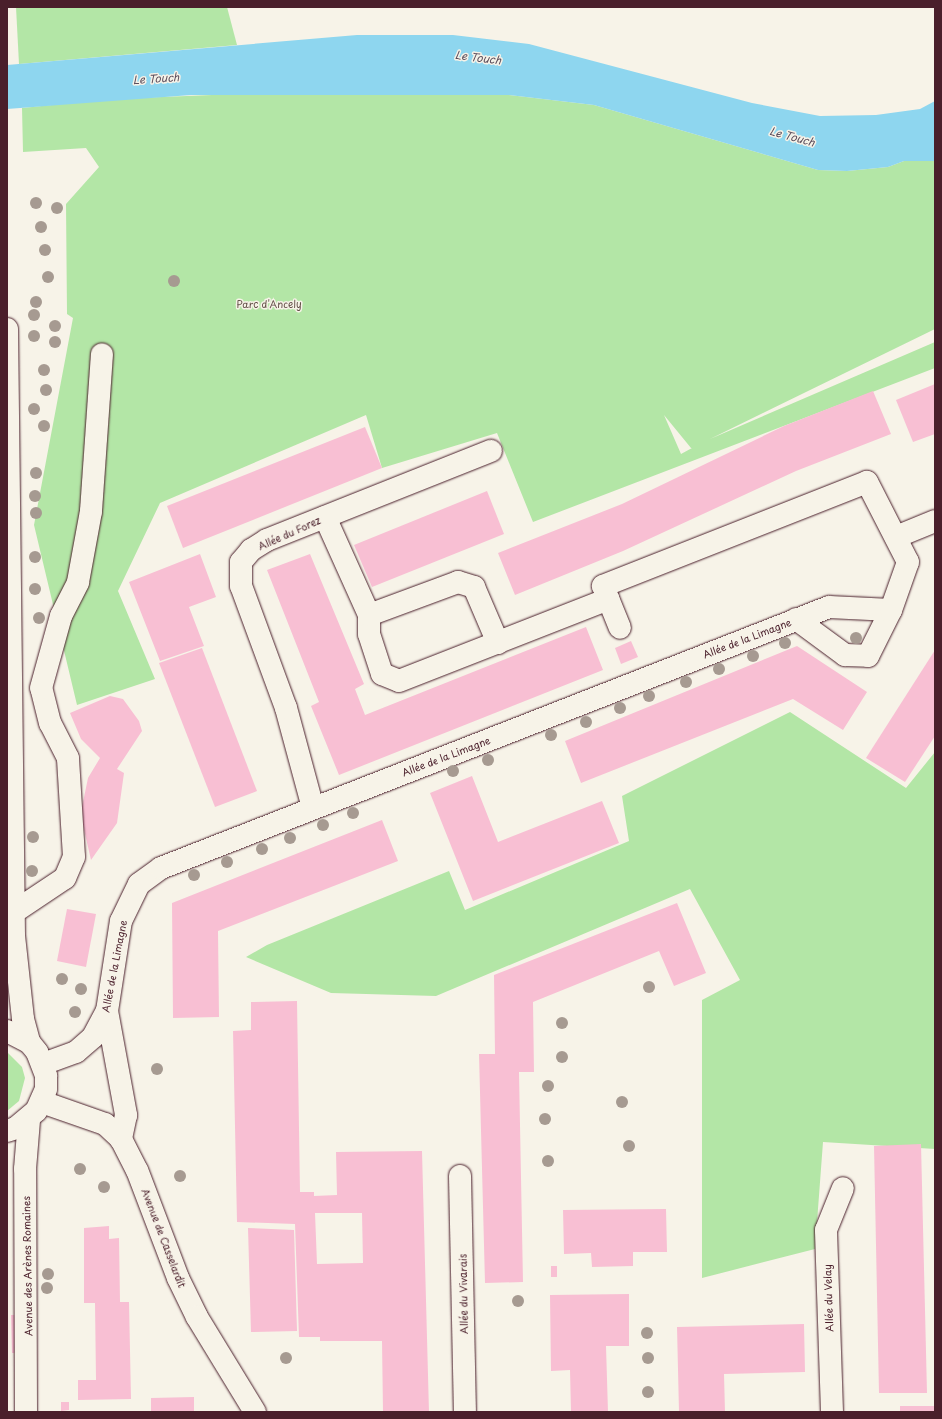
<!DOCTYPE html>
<meta charset="utf-8">
<style>
body{margin:0}
#map{position:relative;width:942px;height:1419px;overflow:hidden;background:#f7f3e8;font-family:"Playpen Sans",sans-serif}
div>[style]{position:absolute}
.green>*{inset:0;background:#b3e6a6}
.water>*{inset:0;background:#8ed6ef}
.building>*{inset:0;background:#f8bfd3}
.roads{filter:drop-shadow(0 0 1px #4a1f2b) drop-shadow(0 0 1px #4a1f2b)}
.minor>*{height:22px;margin:-11px;padding:0 11px;transform-origin:11px;border-radius:11px;background:#f7f3e8}
.major>*{height:22px;margin:-11px;padding:0 11px;transform-origin:11px;border-radius:11px;background:#f7f3e8}
.trees>*{width:12px;height:12px;margin:-6px;border-radius:50%;background:#a69a91}
span{translate:-50% -50%;white-space:nowrap;text-align:center;line-height:1.15;-webkit-text-stroke:3px #f7f3e8;paint-order:stroke}
.park-label{font-size:10px;color:#64514a}
.street-label{font-size:10px;color:#4a1f2b}
.water-label{font-size:11px;color:#5b4d5c;font-style:italic}
.frame{position:absolute;inset:0;border:8px solid #4a1f2b;pointer-events:none}
</style>
<div id="map">
<div class="green">
<div style="clip-path:polygon(16px 7px,227px 7px,237px 45px,19px 64px)"></div>
<div style="clip-path:polygon(evenodd,262px 93px,509px 95px,594px 105px,818px 170px,847px 171px,888px 167px,904px 161px,935px 161px,935px 329px,710px 439px,935px 342px,935px 368px,533px 522px,497px 433px,382px 468px,366px 415px,160px 503px,118px 591px,155px 679px,77px 705px,34px 525px,73px 318px,67px 314px,66px 204px,99px 167px,86px 148px,23px 152px,22px 108px,111px 99px,262px 93px,664px 415px,691px 448px,692px 448px,681px 454px,664px 415px)"></div>
<div style="clip-path:polygon(790px 712px,906px 788px,935px 752px,935px 1149px,823px 1142px,815px 1249px,702px 1278px,702px 1000px,740px 980px,690px 889px,436px 996px,331px 993px,246px 957px,267px 945px,449px 871px,465px 910px,629px 841px,622px 796px)"></div>
<div style="clip-path:polygon(7px 1052px,22px 1067px,25px 1078px,19px 1101px,7px 1111px)"></div>
</div>
<div class="water">
<div style="clip-path:polygon(357px 35px,453px 35px,529px 44px,752px 103px,820px 116px,876px 115px,920px 109px,935px 101px,935px 161px,904px 161px,888px 167px,847px 171px,818px 170px,594px 105px,509px 95px,191px 95px,7px 109px,7px 65px)"></div>
</div>
<div class="building">
<div style="clip-path:polygon(935px 384px,935px 434px,913px 442px,896px 400px)"></div>
<div style="clip-path:polygon(873px 391px,891px 434px,796px 471px,623px 551px,515px 595px,498px 553px,622px 504px,784px 426px)"></div>
<div style="clip-path:polygon(365px 427px,382px 468px,183px 548px,167px 506px)"></div>
<div style="clip-path:polygon(487px 491px,504px 534px,372px 587px,354px 545px)"></div>
<div style="clip-path:polygon(200px 554px,216px 597px,189px 607px,204px 646px,160px 661px,129px 582px)"></div>
<div style="clip-path:polygon(310px 554px,364px 684px,355px 689px,365px 715px,586px 627px,603px 670px,339px 775px,311px 706px,319px 702px,267px 570px)"></div>
<div style="clip-path:polygon(631px 641px,638px 657px,621px 664px,615px 648px)"></div>
<div style="clip-path:polygon(797px 646px,867px 692px,843px 730px,793px 699px,581px 783px,565px 741px)"></div>
<div style="clip-path:polygon(202px 648px,257px 791px,215px 807px,159px 663px)"></div>
<div style="clip-path:polygon(935px 650px,935px 736px,905px 782px,866px 758px)"></div>
<div style="clip-path:polygon(110px 696px,123px 699px,139px 721px,142px 731px,117px 769px,124px 773px,117px 823px,91px 860px,83px 825px,82px 807px,88px 778px,100px 758px,81px 739px,70px 713px)"></div>
<div style="clip-path:polygon(472px 776px,498px 842px,602px 801px,619px 843px,473px 901px,430px 793px)"></div>
<div style="clip-path:polygon(382px 820px,398px 861px,218px 931px,219px 1017px,173px 1018px,172px 903px)"></div>
<div style="clip-path:polygon(677px 903px,706px 973px,674px 986px,659px 951px,533px 1002px,534px 1072px,519px 1072px,523px 1282px,485px 1283px,479px 1054px,495px 1054px,494px 975px)"></div>
<div style="clip-path:polygon(67px 909px,96px 914px,86px 967px,57px 961px)"></div>
<div style="clip-path:polygon(evenodd,297px 1001px,300px 1192px,314px 1192px,314px 1196px,337px 1195px,336px 1152px,422px 1151px,429px 1412px,383px 1412px,382px 1341px,320px 1341px,320px 1337px,299px 1337px,295px 1224px,237px 1222px,233px 1031px,251px 1030px,251px 1002px,297px 1001px,315px 1213px,362px 1213px,363px 1263px,317px 1264px,315px 1213px)"></div>
<div style="clip-path:polygon(921px 1144px,927px 1393px,879px 1393px,874px 1146px)"></div>
<div style="clip-path:polygon(666px 1209px,667px 1252px,633px 1252px,633px 1266px,592px 1267px,591px 1253px,564px 1254px,563px 1210px)"></div>
<div style="clip-path:polygon(109px 1226px,109px 1239px,119px 1238px,120px 1302px,129px 1302px,131px 1399px,78px 1400px,78px 1380px,96px 1380px,95px 1303px,84px 1303px,84px 1228px)"></div>
<div style="clip-path:polygon(248px 1228px,294px 1230px,297px 1331px,251px 1332px)"></div>
<div style="clip-path:polygon(551px 1266px,557px 1266px,557px 1277px,551px 1277px)"></div>
<div style="clip-path:polygon(629px 1294px,629px 1346px,606px 1346px,608px 1412px,571px 1412px,570px 1370px,551px 1371px,550px 1295px)"></div>
<div style="clip-path:polygon(11px 1315px,20px 1315px,20px 1353px,12px 1353px)"></div>
<div style="clip-path:polygon(804px 1324px,805px 1372px,724px 1374px,725px 1412px,679px 1412px,677px 1327px)"></div>
<div style="clip-path:polygon(194px 1397px,194px 1412px,151px 1412px,151px 1398px)"></div>
<div style="clip-path:polygon(61px 1402px,69px 1402px,69px 1410px,61px 1411px)"></div>
<div style="clip-path:polygon(900px 1406px,935px 1406px,935px 1412px,900px 1412px)"></div>
</div>
<div class="roads">
<div class="minor">
<div style="left:325px;top:517px;width:107px;rotate:65.8deg"></div>
<div style="left:369px;top:615px;width:19px;rotate:90deg"></div>
<div style="left:369px;top:634px;width:42px;rotate:72deg"></div>
<div style="left:382px;top:674px;width:18px;rotate:22deg"></div>
<div style="left:399px;top:681px;width:225px;rotate:-21.4deg"></div>
<div style="left:896px;top:537px;width:42px;rotate:-22.3deg"></div>
<div style="left:369px;top:615px;width:95px;rotate:-20.3deg"></div>
<div style="left:458px;top:582px;width:17px;rotate:17deg"></div>
<div style="left:474px;top:587px;width:61px;rotate:66.8deg"></div>
<div style="left:796px;top:619px;width:61px;rotate:36.3deg"></div>
<div style="left:845px;top:655px;width:23px;rotate:2deg"></div>
<div style="left:868px;top:656px;width:51px;rotate:-63.4deg"></div>
<div style="left:313px;top:808px;width:104px;rotate:-105.1deg"></div>
<div style="left:286px;top:708px;width:130px;rotate:-110.2deg"></div>
<div style="left:241px;top:586px;width:24px;rotate:-90deg"></div>
<div style="left:241px;top:562px;width:16px;rotate:-50deg"></div>
<div style="left:251px;top:550px;width:19px;rotate:-32deg"></div>
<div style="left:267px;top:540px;width:241px;rotate:-21.7deg"></div>
<div style="left:14px;top:912px;width:61px;rotate:-33.7deg"></div>
<div style="left:65px;top:878px;width:23px;rotate:-67deg"></div>
<div style="left:74px;top:857px;width:99px;rotate:-93.5deg"></div>
<div style="left:68px;top:758px;width:39px;rotate:-117deg"></div>
<div style="left:50px;top:723px;width:36px;rotate:-104deg"></div>
<div style="left:41px;top:688px;width:75px;rotate:-74.5deg"></div>
<div style="left:61px;top:616px;width:38px;rotate:-63deg"></div>
<div style="left:78px;top:582px;width:72px;rotate:-79.6deg"></div>
<div style="left:91px;top:511px;width:157px;rotate:-86deg"></div>
<div style="left:107px;top:1011px;width:106px;rotate:79.6deg"></div>
<div style="left:126px;top:1115px;width:25px;rotate:102deg"></div>
<div style="left:43px;top:1064px;width:35px;rotate:-20deg"></div>
<div style="left:76px;top:1052px;width:23px;rotate:-41deg"></div>
<div style="left:93px;top:1037px;width:30px;rotate:-62deg"></div>
<div style="left:107px;top:1011px;width:91px;rotate:-81.2deg"></div>
<div style="left:121px;top:921px;width:41px;rotate:-64.1deg"></div>
<div style="left:139px;top:884px;width:27px;rotate:-36deg"></div>
<div style="left:161px;top:868px;width:717px;rotate:-21.34deg"></div>
<div style="left:829px;top:607px;width:62px;rotate:2.8deg"></div>
<div style="left:891px;top:610px;width:51px;rotate:-70.5deg"></div>
<div style="left:908px;top:562px;width:90px;rotate:-117.1deg"></div>
<div style="left:867px;top:482px;width:284px;rotate:158.5deg"></div>
<div style="left:603px;top:586px;width:45px;rotate:68deg"></div>
<div style="left:42px;top:1102px;width:67px;rotate:19.2deg"></div>
<div style="left:105px;top:1124px;width:22px;rotate:43deg"></div>
<div style="left:121px;top:1139px;width:35px;rotate:63deg"></div>
<div style="left:137px;top:1170px;width:116px;rotate:69.2deg"></div>
<div style="left:178px;top:1278px;width:43px;rotate:64deg"></div>
<div style="left:197px;top:1317px;width:111px;rotate:58.6deg"></div>
<div style="left:460px;top:1176px;width:236px;rotate:88.8deg"></div>
<div style="left:832px;top:1412px;width:182px;rotate:-91.9deg"></div>
<div style="left:826px;top:1230px;width:45px;rotate:-68deg"></div>
</div>
<div class="major">
<div style="left:7px;top:329px;width:607px;rotate:89.34deg"></div>
<div style="left:14px;top:936px;width:83px;rotate:83.8deg"></div>
<div style="left:23px;top:1019px;width:24px;rotate:75deg"></div>
<div style="left:7px;top:1031px;width:25px;rotate:27deg"></div>
<div style="left:29px;top:1042px;width:13px;rotate:51deg"></div>
<div style="left:37px;top:1052px;width:26px;rotate:69deg"></div>
<div style="left:46px;top:1076px;width:13px;rotate:90deg"></div>
<div style="left:46px;top:1089px;width:24px;rotate:114deg"></div>
<div style="left:36px;top:1111px;width:26px;rotate:140deg"></div>
<div style="left:16px;top:1128px;width:9px;rotate:162deg"></div>
<div style="left:26px;top:1412px;width:243px;rotate:-90.2deg"></div>
<div style="left:25px;top:1169px;width:49px;rotate:-85.3deg"></div>
</div>
</div>
<div class="trees">
<div style="left:36px;top:203px"></div>
<div style="left:57px;top:208px"></div>
<div style="left:41px;top:227px"></div>
<div style="left:45px;top:250px"></div>
<div style="left:48px;top:277px"></div>
<div style="left:174px;top:281px"></div>
<div style="left:36px;top:302px"></div>
<div style="left:34px;top:315px"></div>
<div style="left:55px;top:326px"></div>
<div style="left:34px;top:336px"></div>
<div style="left:55px;top:342px"></div>
<div style="left:44px;top:370px"></div>
<div style="left:46px;top:390px"></div>
<div style="left:34px;top:409px"></div>
<div style="left:44px;top:426px"></div>
<div style="left:36px;top:473px"></div>
<div style="left:35px;top:496px"></div>
<div style="left:36px;top:513px"></div>
<div style="left:35px;top:557px"></div>
<div style="left:35px;top:589px"></div>
<div style="left:39px;top:618px"></div>
<div style="left:856px;top:638px"></div>
<div style="left:785px;top:643px"></div>
<div style="left:753px;top:656px"></div>
<div style="left:719px;top:669px"></div>
<div style="left:686px;top:682px"></div>
<div style="left:649px;top:696px"></div>
<div style="left:620px;top:708px"></div>
<div style="left:586px;top:722px"></div>
<div style="left:551px;top:735px"></div>
<div style="left:488px;top:760px"></div>
<div style="left:453px;top:771px"></div>
<div style="left:353px;top:813px"></div>
<div style="left:323px;top:825px"></div>
<div style="left:33px;top:837px"></div>
<div style="left:290px;top:838px"></div>
<div style="left:262px;top:849px"></div>
<div style="left:227px;top:862px"></div>
<div style="left:32px;top:871px"></div>
<div style="left:194px;top:875px"></div>
<div style="left:62px;top:979px"></div>
<div style="left:649px;top:987px"></div>
<div style="left:81px;top:989px"></div>
<div style="left:75px;top:1012px"></div>
<div style="left:562px;top:1023px"></div>
<div style="left:562px;top:1057px"></div>
<div style="left:157px;top:1069px"></div>
<div style="left:548px;top:1086px"></div>
<div style="left:622px;top:1102px"></div>
<div style="left:545px;top:1119px"></div>
<div style="left:629px;top:1146px"></div>
<div style="left:548px;top:1161px"></div>
<div style="left:80px;top:1169px"></div>
<div style="left:180px;top:1176px"></div>
<div style="left:104px;top:1187px"></div>
<div style="left:48px;top:1274px"></div>
<div style="left:47px;top:1288px"></div>
<div style="left:518px;top:1301px"></div>
<div style="left:647px;top:1333px"></div>
<div style="left:286px;top:1358px"></div>
<div style="left:648px;top:1358px"></div>
<div style="left:648px;top:1392px"></div>
</div>
<div class="park-label">
<span style="left:269px;top:304px">Parc d'Ancely</span>
</div>
<div class="street-label">
<span style="left:289px;top:533px;rotate:-24deg">Allée du Forez</span>
<span style="left:747px;top:638px;rotate:-21deg">Allée de la Limagne</span>
<span style="left:446px;top:756px;rotate:-21deg">Allée de la Limagne</span>
<span style="left:114px;top:966px;rotate:-79deg">Allée de la Limagne</span>
<span style="left:164px;top:1238px;rotate:69deg">Avenue de Casselardit</span>
<span style="left:27px;top:1266px;rotate:-91deg">Avenue des Arènes Romaines</span>
<span style="left:463px;top:1294px;rotate:-91deg">Allée du Vivarais</span>
<span style="left:828px;top:1298px;rotate:-92deg">Allée du Velay</span>
</div>
<div class="water-label">
<span style="left:478px;top:58px;rotate:7deg">Le Touch</span>
<span style="left:156px;top:79px;rotate:-4deg">Le Touch</span>
<span style="left:792px;top:137px;rotate:15deg">Le Touch</span>
</div>
<div class="frame"></div>
</div>
